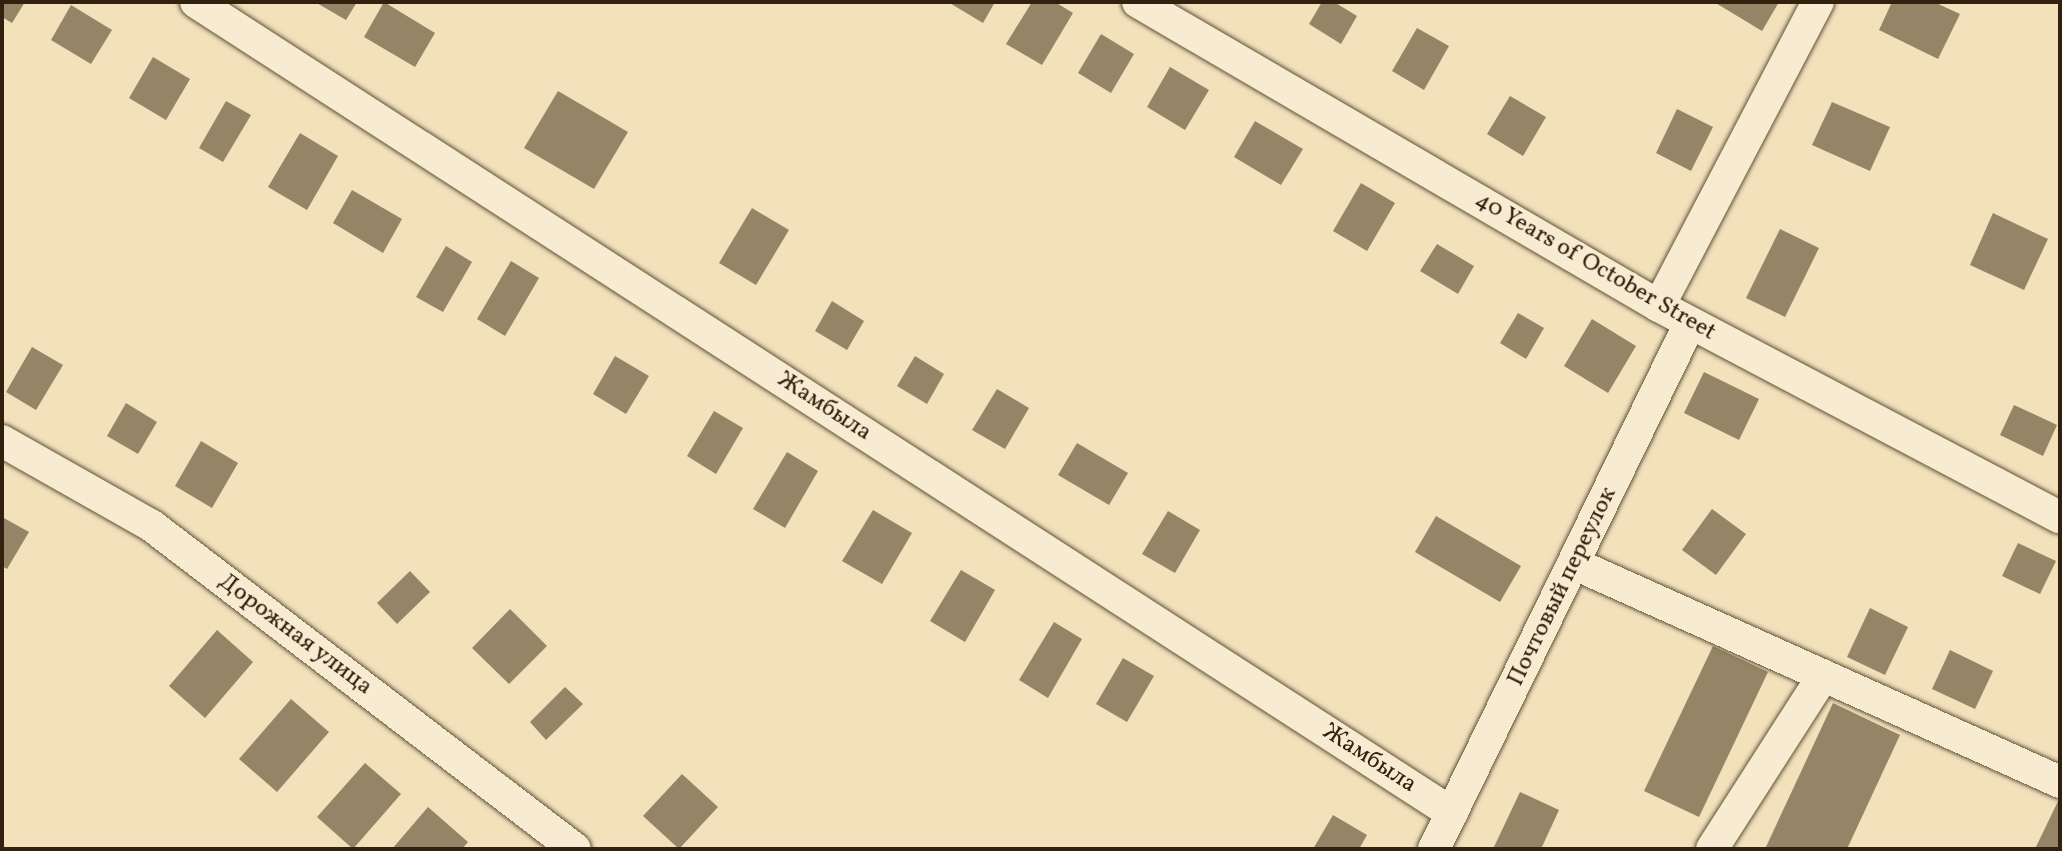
<!DOCTYPE html>
<meta charset="utf-8">
<style>
body{margin:0}
#map{position:relative;width:2062px;height:851px;overflow:hidden;background:#f2e1ba;font-family:Vollkorn,serif}
div>[style]{position:absolute}
.building>*{inset:0;background:#958567}
.roads{filter:drop-shadow(0 0 2px #615139) drop-shadow(0 0 2px #615139)}
.minor>*{height:32px;margin:-16px;padding:0 16px;transform-origin:16px;border-radius:16px;background:#f7ecd2}
span{translate:-50% -50%;white-space:nowrap;text-align:center;line-height:1.15;-webkit-text-stroke:6px #f7ecd2;paint-order:stroke}
.street-label{font-size:24px;color:#31210e}
.frame{position:absolute;inset:0;border:4px solid #31210e;pointer-events:none}
</style>
<div id="map">
<div class="building">
<div style="clip-path:polygon(2px 2px,25px 2px,12px 23px,2px 17px)"></div>
<div style="clip-path:polygon(315px 2px,357px 2px,346px 20px)"></div>
<div style="clip-path:polygon(384px 2px,435px 33px,415px 67px,364px 37px)"></div>
<div style="clip-path:polygon(948px 2px,995px 2px,983px 23px)"></div>
<div style="clip-path:polygon(1032px 2px,1055px 2px,1073px 13px,1042px 65px,1006px 44px)"></div>
<div style="clip-path:polygon(1322px 2px,1334px 2px,1357px 16px,1341px 44px,1309px 24px)"></div>
<div style="clip-path:polygon(1714px 2px,1779px 2px,1762px 31px)"></div>
<div style="clip-path:polygon(1892px 2px,1934px 2px,1960px 14px,1938px 59px,1879px 30px)"></div>
<div style="clip-path:polygon(71px 5px,112px 30px,91px 64px,51px 40px)"></div>
<div style="clip-path:polygon(1417px 28px,1449px 46px,1424px 90px,1392px 71px)"></div>
<div style="clip-path:polygon(1101px 34px,1134px 54px,1111px 93px,1078px 73px)"></div>
<div style="clip-path:polygon(153px 57px,190px 79px,166px 120px,129px 98px)"></div>
<div style="clip-path:polygon(1170px 67px,1209px 90px,1185px 130px,1147px 107px)"></div>
<div style="clip-path:polygon(558px 91px,628px 132px,594px 189px,524px 148px)"></div>
<div style="clip-path:polygon(1510px 96px,1546px 117px,1523px 156px,1487px 134px)"></div>
<div style="clip-path:polygon(226px 101px,251px 115px,223px 162px,199px 148px)"></div>
<div style="clip-path:polygon(1832px 102px,1890px 127px,1870px 171px,1812px 145px)"></div>
<div style="clip-path:polygon(1677px 109px,1713px 127px,1691px 171px,1656px 153px)"></div>
<div style="clip-path:polygon(1255px 121px,1303px 149px,1281px 185px,1234px 157px)"></div>
<div style="clip-path:polygon(300px 133px,338px 156px,307px 210px,268px 187px)"></div>
<div style="clip-path:polygon(1361px 183px,1395px 203px,1367px 251px,1333px 231px)"></div>
<div style="clip-path:polygon(352px 190px,402px 219px,383px 253px,333px 223px)"></div>
<div style="clip-path:polygon(752px 208px,789px 230px,756px 285px,719px 263px)"></div>
<div style="clip-path:polygon(1993px 213px,2048px 239px,2024px 290px,1970px 265px)"></div>
<div style="clip-path:polygon(1780px 229px,1819px 248px,1785px 317px,1746px 298px)"></div>
<div style="clip-path:polygon(1437px 244px,1474px 266px,1458px 294px,1420px 271px)"></div>
<div style="clip-path:polygon(446px 246px,472px 262px,443px 312px,416px 297px)"></div>
<div style="clip-path:polygon(511px 261px,539px 278px,505px 336px,477px 319px)"></div>
<div style="clip-path:polygon(832px 301px,864px 321px,847px 350px,815px 331px)"></div>
<div style="clip-path:polygon(1518px 313px,1544px 328px,1526px 359px,1500px 343px)"></div>
<div style="clip-path:polygon(1592px 319px,1636px 346px,1608px 393px,1564px 366px)"></div>
<div style="clip-path:polygon(32px 347px,63px 365px,36px 410px,6px 392px)"></div>
<div style="clip-path:polygon(615px 356px,649px 376px,626px 414px,593px 394px)"></div>
<div style="clip-path:polygon(915px 356px,944px 374px,927px 404px,897px 386px)"></div>
<div style="clip-path:polygon(1704px 372px,1759px 399px,1739px 440px,1684px 413px)"></div>
<div style="clip-path:polygon(997px 389px,1029px 408px,1005px 449px,972px 430px)"></div>
<div style="clip-path:polygon(126px 403px,157px 422px,138px 454px,107px 436px)"></div>
<div style="clip-path:polygon(2014px 405px,2057px 425px,2043px 456px,2000px 435px)"></div>
<div style="clip-path:polygon(714px 411px,743px 428px,716px 474px,687px 456px)"></div>
<div style="clip-path:polygon(201px 441px,238px 463px,212px 508px,175px 486px)"></div>
<div style="clip-path:polygon(1077px 443px,1128px 473px,1109px 505px,1058px 475px)"></div>
<div style="clip-path:polygon(787px 452px,818px 471px,785px 528px,753px 509px)"></div>
<div style="clip-path:polygon(1712px 509px,1746px 534px,1716px 575px,1682px 550px)"></div>
<div style="clip-path:polygon(873px 510px,912px 533px,882px 584px,842px 561px)"></div>
<div style="clip-path:polygon(1168px 511px,1200px 530px,1175px 573px,1142px 554px)"></div>
<div style="clip-path:polygon(1436px 516px,1521px 566px,1500px 602px,1415px 552px)"></div>
<div style="clip-path:polygon(2px 517px,29px 532px,7px 569px,2px 566px)"></div>
<div style="clip-path:polygon(2018px 543px,2056px 561px,2040px 594px,2002px 576px)"></div>
<div style="clip-path:polygon(961px 570px,995px 590px,965px 642px,930px 621px)"></div>
<div style="clip-path:polygon(410px 571px,430px 592px,397px 624px,377px 603px)"></div>
<div style="clip-path:polygon(1870px 608px,1908px 627px,1885px 675px,1847px 657px)"></div>
<div style="clip-path:polygon(510px 609px,547px 646px,509px 684px,472px 648px)"></div>
<div style="clip-path:polygon(1054px 622px,1082px 639px,1048px 698px,1019px 680px)"></div>
<div style="clip-path:polygon(217px 630px,253px 662px,205px 718px,169px 686px)"></div>
<div style="clip-path:polygon(1713px 646px,1768px 672px,1699px 817px,1644px 791px)"></div>
<div style="clip-path:polygon(1950px 650px,1993px 671px,1975px 709px,1932px 689px)"></div>
<div style="clip-path:polygon(1123px 658px,1154px 676px,1127px 722px,1096px 704px)"></div>
<div style="clip-path:polygon(565px 687px,583px 704px,546px 740px,530px 722px)"></div>
<div style="clip-path:polygon(291px 699px,329px 732px,277px 792px,239px 759px)"></div>
<div style="clip-path:polygon(1833px 703px,1900px 735px,1847px 849px,1765px 849px)"></div>
<div style="clip-path:polygon(365px 763px,401px 794px,353px 849px,317px 817px)"></div>
<div style="clip-path:polygon(682px 774px,718px 807px,679px 849px,643px 816px)"></div>
<div style="clip-path:polygon(1520px 792px,1559px 810px,1541px 849px,1493px 849px)"></div>
<div style="clip-path:polygon(2060px 797px,2060px 849px,2035px 849px)"></div>
<div style="clip-path:polygon(428px 807px,468px 842px,462px 849px,392px 849px)"></div>
<div style="clip-path:polygon(1333px 815px,1367px 835px,1359px 849px,1313px 849px)"></div>
</div>
<div class="roads">
<div class="minor">
<div style="left:196px;top:2px;width:1495px;rotate:32.85deg"></div>
<div style="left:1138px;top:2px;width:603px;rotate:30.26deg"></div>
<div style="left:1659px;top:306px;width:453px;rotate:27.8deg"></div>
<div style="left:1659px;top:306px;width:343px;rotate:-62.4deg"></div>
<div style="left:2px;top:441px;width:172px;rotate:29.5deg"></div>
<div style="left:152px;top:526px;width:532px;rotate:37.37deg"></div>
<div style="left:1575px;top:564px;width:532px;rotate:24.2deg"></div>
<div style="left:1434px;top:849px;width:585px;rotate:-64.05deg"></div>
<div style="left:1712px;top:849px;width:206px;rotate:-57.3deg"></div>
</div>
</div>
<div class="street-label">
<span style="left:1595px;top:267px;rotate:30deg">40 Years of October Street</span>
<span style="left:824px;top:407px;rotate:33deg">Жамбыла</span>
<span style="left:1563px;top:587px;rotate:-64deg">Почтовый переулок</span>
<span style="left:295px;top:635px;rotate:37deg">Дорожная улица</span>
<span style="left:1369px;top:759px;rotate:33deg">Жамбыла</span>
</div>
<div class="frame"></div>
</div>
